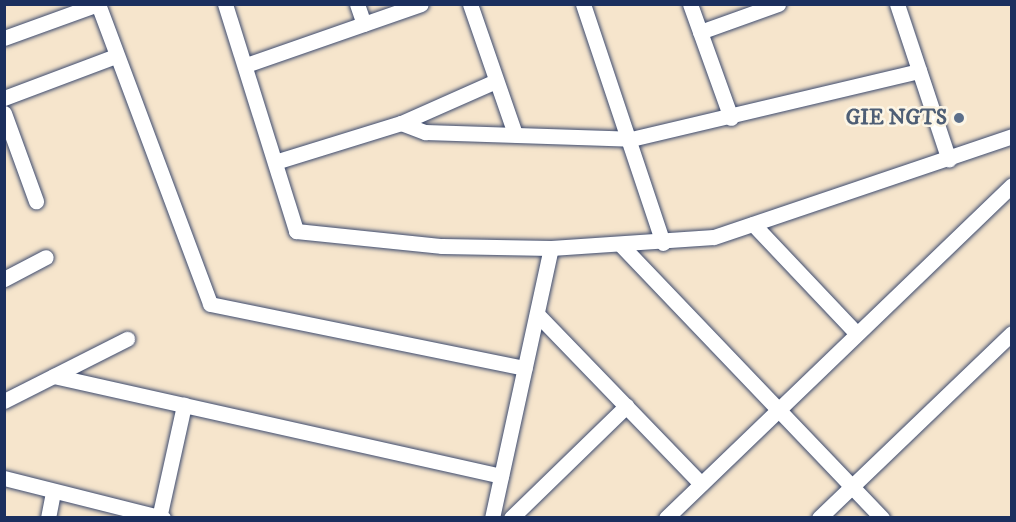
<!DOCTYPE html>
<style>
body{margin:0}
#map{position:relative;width:1016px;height:522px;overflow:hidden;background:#f6e5cc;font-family:"IM FELL DW Pica",serif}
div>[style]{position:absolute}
.roads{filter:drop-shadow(0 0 2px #3c4a6e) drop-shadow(0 0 2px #3c4a6e)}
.minor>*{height:15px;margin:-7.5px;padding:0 7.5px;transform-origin:7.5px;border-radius:7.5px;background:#fff}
.dots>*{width:16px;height:16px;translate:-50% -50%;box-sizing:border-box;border:3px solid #fcf5e5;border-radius:50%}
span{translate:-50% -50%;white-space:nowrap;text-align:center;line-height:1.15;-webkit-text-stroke:5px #fcf5e5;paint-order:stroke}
.service-label{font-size:21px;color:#4e5e75;font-weight:700}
.right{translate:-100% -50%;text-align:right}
.frame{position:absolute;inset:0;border:6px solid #1b2f5e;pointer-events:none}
</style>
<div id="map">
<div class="roads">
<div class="minor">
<div style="left:98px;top:4px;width:320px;rotate:69.5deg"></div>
<div style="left:210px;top:304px;width:321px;rotate:11.5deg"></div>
<div style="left:225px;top:4px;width:238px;rotate:72.6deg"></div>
<div style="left:296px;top:231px;width:147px;rotate:5.9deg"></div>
<div style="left:442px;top:246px;width:109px;rotate:1.1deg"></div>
<div style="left:551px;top:248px;width:163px;rotate:-3.9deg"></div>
<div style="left:714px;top:237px;width:315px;rotate:-18.7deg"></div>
<div style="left:357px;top:4px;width:21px;rotate:71deg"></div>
<div style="left:470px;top:4px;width:138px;rotate:70.9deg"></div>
<div style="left:583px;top:4px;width:252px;rotate:71.5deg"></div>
<div style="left:690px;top:4px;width:121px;rotate:70.2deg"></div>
<div style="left:897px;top:4px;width:164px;rotate:71.6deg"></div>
<div style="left:700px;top:32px;width:83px;rotate:-19.7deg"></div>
<div style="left:4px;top:38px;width:100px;rotate:-19.9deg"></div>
<div style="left:246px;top:65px;width:185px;rotate:-19.2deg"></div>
<div style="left:4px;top:98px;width:120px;rotate:-20.6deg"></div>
<div style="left:4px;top:113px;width:94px;rotate:70deg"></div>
<div style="left:401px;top:123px;width:26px;rotate:21deg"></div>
<div style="left:425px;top:132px;width:206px;rotate:1.9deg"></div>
<div style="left:631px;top:139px;width:296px;rotate:-13.3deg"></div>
<div style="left:275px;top:162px;width:132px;rotate:-17.2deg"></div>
<div style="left:401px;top:123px;width:104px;rotate:-23.9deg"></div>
<div style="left:753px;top:224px;width:151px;rotate:46.6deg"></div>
<div style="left:621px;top:245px;width:378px;rotate:46.3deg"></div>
<div style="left:4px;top:279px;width:47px;rotate:-27.6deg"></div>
<div style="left:537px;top:314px;width:236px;rotate:46deg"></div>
<div style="left:54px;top:376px;width:458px;rotate:12.6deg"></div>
<div style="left:4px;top:401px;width:138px;rotate:-26.8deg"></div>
<div style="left:4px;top:478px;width:164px;rotate:14.1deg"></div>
<div style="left:48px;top:518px;width:25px;rotate:-79deg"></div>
<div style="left:159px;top:518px;width:116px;rotate:-77.5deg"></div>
<div style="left:492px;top:518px;width:276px;rotate:-77.7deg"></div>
<div style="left:511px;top:518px;width:161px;rotate:-44.2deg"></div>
<div style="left:666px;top:518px;width:480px;rotate:-43.9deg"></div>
<div style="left:819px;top:518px;width:267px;rotate:-43.8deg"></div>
</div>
</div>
<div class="dots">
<div style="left:959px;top:118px;background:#5c6f8a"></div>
</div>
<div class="service-label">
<span class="right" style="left:947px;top:118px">GIE NGTS</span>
</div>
<div class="frame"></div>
</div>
